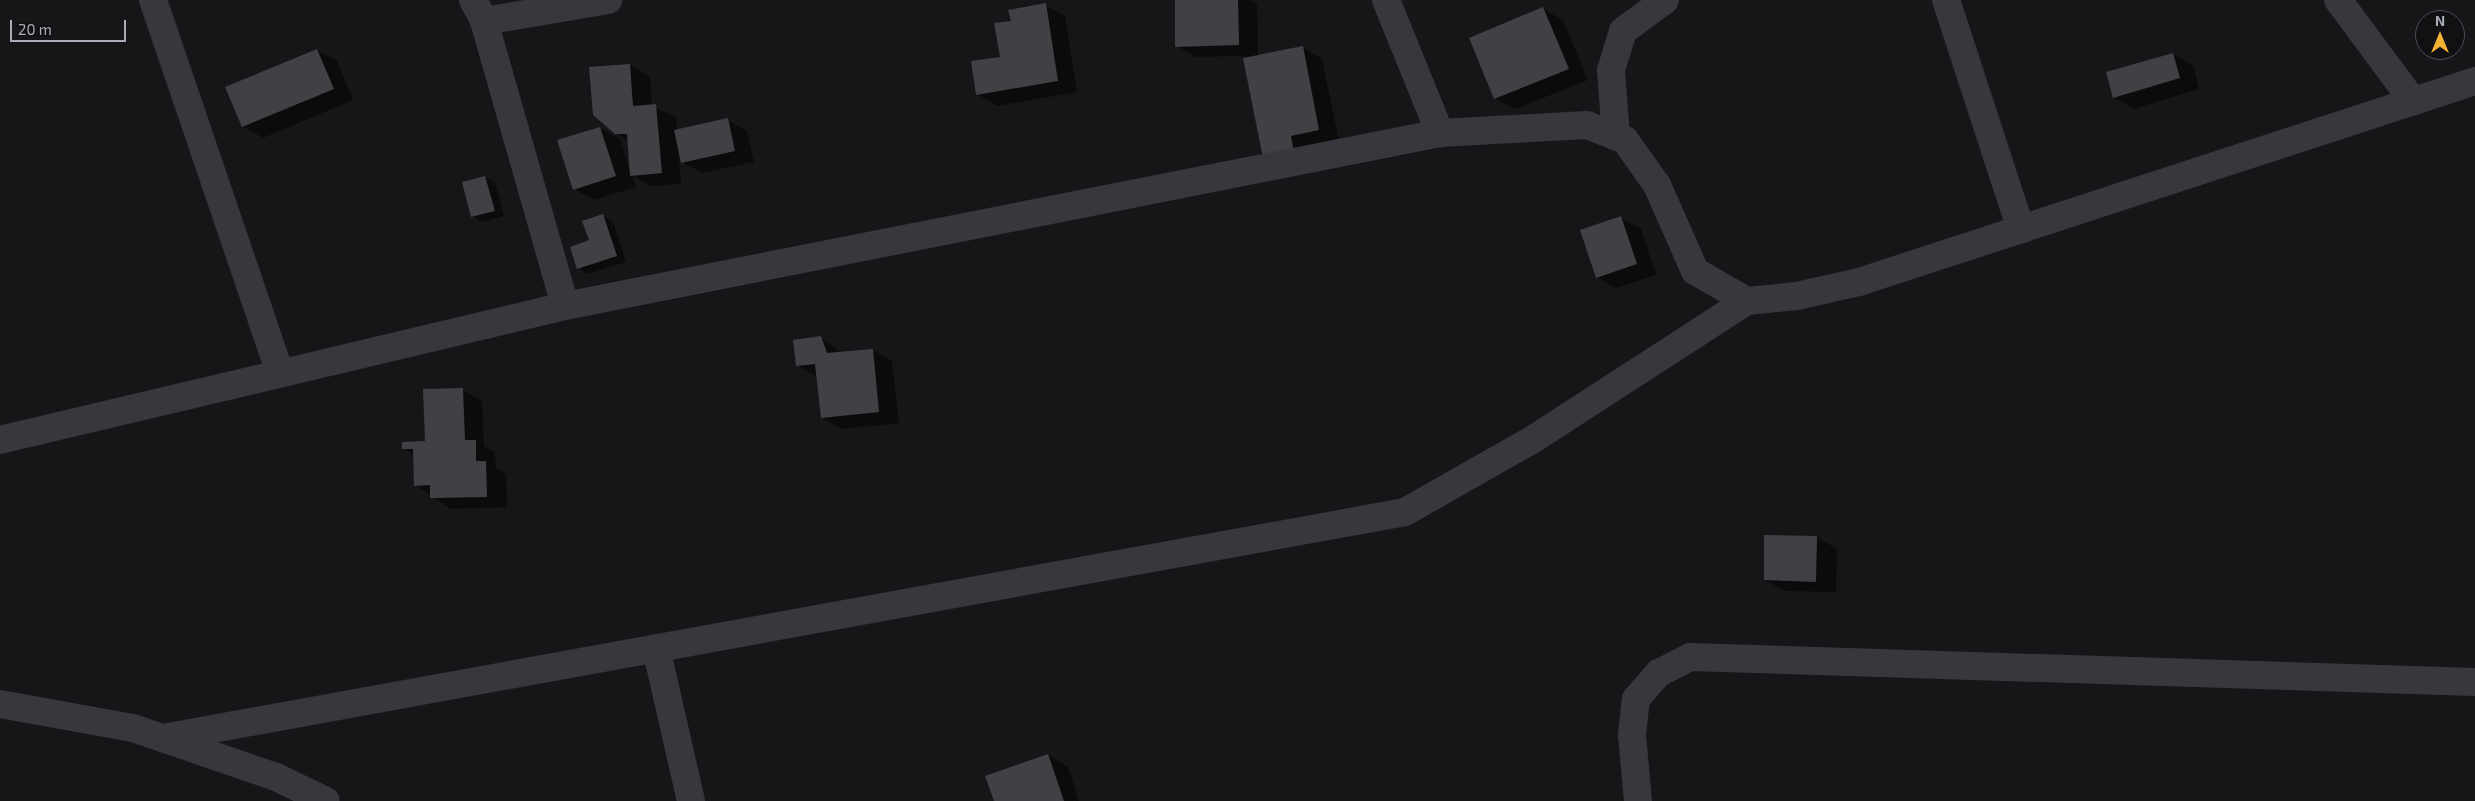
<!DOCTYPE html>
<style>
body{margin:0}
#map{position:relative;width:2475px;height:801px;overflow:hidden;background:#161618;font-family:"Exo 2",sans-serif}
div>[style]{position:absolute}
.shadow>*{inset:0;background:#0007}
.building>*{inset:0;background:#404145}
.minor>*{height:28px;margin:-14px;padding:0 14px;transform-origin:14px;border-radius:14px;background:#37383d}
span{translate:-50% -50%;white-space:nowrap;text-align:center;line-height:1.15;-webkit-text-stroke:4.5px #111113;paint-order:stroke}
.north{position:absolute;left:2415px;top:10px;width:50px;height:50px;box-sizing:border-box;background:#111113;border:1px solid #4d4f55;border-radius:50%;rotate:0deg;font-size:14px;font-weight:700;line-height:20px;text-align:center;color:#a8adb8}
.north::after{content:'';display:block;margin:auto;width:18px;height:22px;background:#f2b134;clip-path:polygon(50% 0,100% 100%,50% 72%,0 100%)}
.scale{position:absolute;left:10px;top:20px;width:116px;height:22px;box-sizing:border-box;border:2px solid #a8adb8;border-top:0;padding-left:6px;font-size:15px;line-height:18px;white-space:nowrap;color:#a8adb8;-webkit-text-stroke:4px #111113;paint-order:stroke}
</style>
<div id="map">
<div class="shadow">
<div style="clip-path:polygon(1176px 0,1250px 0,1257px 4px,1258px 56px,1302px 47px,1322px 59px,1339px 141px,1265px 163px,1244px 56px,1196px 57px,1177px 46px)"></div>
<div style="clip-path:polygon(1045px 5px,1065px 16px,1077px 92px,997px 106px,977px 94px,1001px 58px)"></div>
<div style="clip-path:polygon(1543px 9px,1563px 20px,1588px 80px,1515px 109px,1495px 98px)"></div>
<div style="clip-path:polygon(317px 50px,337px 61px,353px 100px,263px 138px,243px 126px)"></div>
<div style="clip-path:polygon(2173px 54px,2193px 66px,2199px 89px,2134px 109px,2114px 97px)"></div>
<div style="clip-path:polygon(630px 65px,650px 77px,652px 106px,676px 117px,677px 130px,727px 120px,747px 131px,754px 162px,702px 173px,682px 162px,679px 156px,681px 184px,651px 186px,632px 175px,636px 187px,594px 200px,574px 189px,600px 128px,620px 139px,630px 170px,629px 141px,615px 133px)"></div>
<div style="clip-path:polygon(485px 177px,495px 183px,504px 216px,482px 222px,472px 216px)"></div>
<div style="clip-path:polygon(603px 216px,613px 222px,626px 262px,588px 274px,578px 268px)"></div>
<div style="clip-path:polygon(1621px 218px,1641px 229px,1656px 275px,1616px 288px,1597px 277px)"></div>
<div style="clip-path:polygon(821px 338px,842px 353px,873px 350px,892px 361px,899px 423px,842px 429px,822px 418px,817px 377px,797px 365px)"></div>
<div style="clip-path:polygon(462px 389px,482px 401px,484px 446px,495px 452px,496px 468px,506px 474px,507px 507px,451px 509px,415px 485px,414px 455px,404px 449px,426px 442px)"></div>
<div style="clip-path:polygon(1817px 537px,1837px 549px,1836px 592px,1785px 591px,1765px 580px)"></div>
<div style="clip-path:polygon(1048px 755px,1068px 767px,1079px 801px,995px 801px)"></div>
</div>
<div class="building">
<div style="clip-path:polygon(1175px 0,1238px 0,1239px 45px,1175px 47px)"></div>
<div style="clip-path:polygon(1046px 3px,1058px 81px,976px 95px,971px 61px,1000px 57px,994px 23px,1011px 21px,1008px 10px)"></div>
<div style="clip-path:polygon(1543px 7px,1569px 69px,1494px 99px,1469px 38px)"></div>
<div style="clip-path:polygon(1303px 46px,1319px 130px,1291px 136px,1295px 158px,1264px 163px,1243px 58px)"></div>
<div style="clip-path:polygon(317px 49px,334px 89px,242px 127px,225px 87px)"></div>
<div style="clip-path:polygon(2173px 53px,2180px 78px,2113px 98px,2106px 72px)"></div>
<div style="clip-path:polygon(630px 64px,633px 106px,656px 104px,662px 173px,630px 176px,627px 134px,615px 134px,593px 115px,589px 67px)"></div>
<div style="clip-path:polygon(728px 118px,735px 151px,681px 163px,674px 130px)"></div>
<div style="clip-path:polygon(600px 127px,616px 176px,573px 190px,557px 140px)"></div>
<div style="clip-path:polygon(485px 176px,495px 211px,471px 217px,462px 182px)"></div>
<div style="clip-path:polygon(603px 214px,617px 256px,577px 269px,570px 247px,589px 240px,582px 221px)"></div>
<div style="clip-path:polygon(1621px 216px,1637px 264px,1596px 278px,1580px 230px)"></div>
<div style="clip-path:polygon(821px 336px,827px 353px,873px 349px,879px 412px,821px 418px,815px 364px,796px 366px,793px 340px)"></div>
<div style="clip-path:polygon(463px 388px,465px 440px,476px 440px,476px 461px,486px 461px,487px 497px,430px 498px,430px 485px,414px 486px,413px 449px,402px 449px,402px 442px,425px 441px,423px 389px)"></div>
<div style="clip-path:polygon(1764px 535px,1817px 536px,1816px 582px,1764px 580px)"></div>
<div style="clip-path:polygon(1048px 754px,1064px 801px,994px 801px,985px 776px)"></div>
</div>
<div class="minor">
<div style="left:153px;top:0;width:393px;rotate:71.2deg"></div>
<div style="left:473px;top:0;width:24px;rotate:62deg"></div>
<div style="left:484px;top:21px;width:296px;rotate:74.1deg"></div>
<div style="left:1386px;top:0;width:144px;rotate:67.9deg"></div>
<div style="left:1946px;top:0;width:241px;rotate:71.9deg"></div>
<div style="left:2338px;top:0;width:126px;rotate:53.4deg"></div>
<div style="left:484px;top:21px;width:126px;rotate:-9.6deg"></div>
<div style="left:1616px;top:137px;width:67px;rotate:-94.3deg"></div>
<div style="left:1611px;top:70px;width:41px;rotate:-72.9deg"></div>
<div style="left:1623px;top:31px;width:52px;rotate:-36.4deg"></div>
<div style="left:0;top:440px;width:581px;rotate:-13.34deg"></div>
<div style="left:565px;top:306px;width:892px;rotate:-11.18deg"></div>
<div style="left:1440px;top:133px;width:147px;rotate:-3.1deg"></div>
<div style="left:1587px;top:125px;width:41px;rotate:21.5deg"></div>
<div style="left:1625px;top:140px;width:55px;rotate:54.6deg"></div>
<div style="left:1657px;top:185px;width:94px;rotate:66.2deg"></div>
<div style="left:1695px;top:271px;width:60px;rotate:30deg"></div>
<div style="left:1747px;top:301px;width:50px;rotate:-5.7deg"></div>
<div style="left:1797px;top:296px;width:64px;rotate:-12.7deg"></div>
<div style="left:1859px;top:282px;width:648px;rotate:-18.07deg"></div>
<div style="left:656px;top:648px;width:157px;rotate:77.1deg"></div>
<div style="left:0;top:704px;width:135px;rotate:10.2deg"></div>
<div style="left:133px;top:728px;width:151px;rotate:18.9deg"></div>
<div style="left:276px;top:777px;width:55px;rotate:25.6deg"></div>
<div style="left:163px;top:738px;width:1262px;rotate:-10.31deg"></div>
<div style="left:1405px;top:512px;width:150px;rotate:-29.6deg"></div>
<div style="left:1535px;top:438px;width:252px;rotate:-32.9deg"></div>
<div style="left:1638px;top:801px;width:66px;rotate:-95.2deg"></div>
<div style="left:1632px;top:735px;width:36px;rotate:-84deg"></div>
<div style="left:1636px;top:699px;width:35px;rotate:-49deg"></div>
<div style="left:1659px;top:673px;width:35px;rotate:-27deg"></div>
<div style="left:1690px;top:657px;width:785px;rotate:1.82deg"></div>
</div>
<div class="north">N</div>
<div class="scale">20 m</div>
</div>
